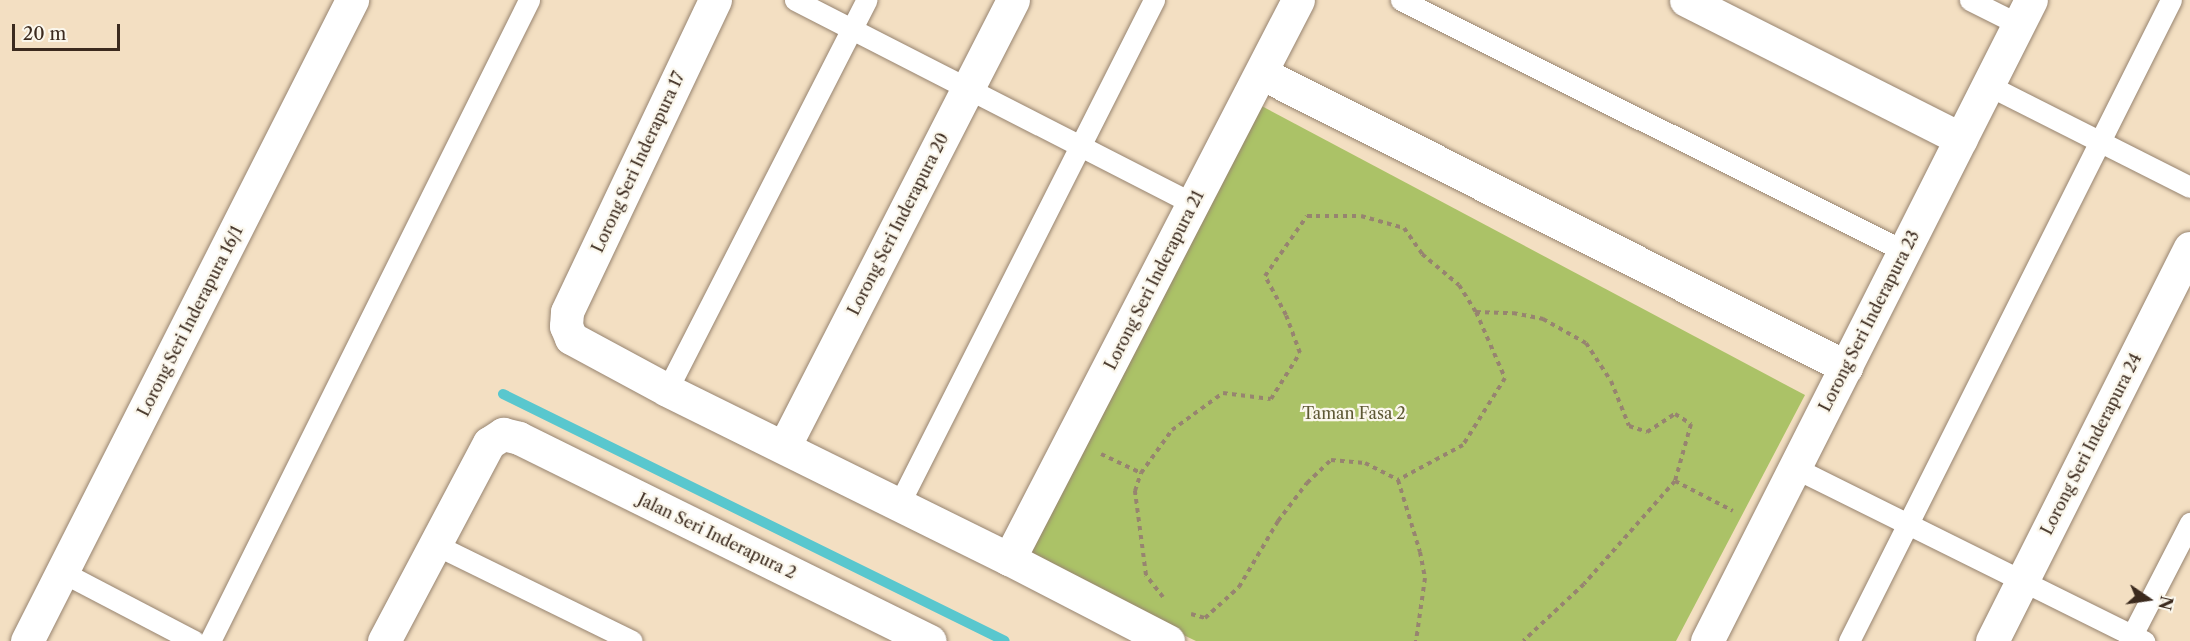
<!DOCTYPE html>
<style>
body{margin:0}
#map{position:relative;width:2190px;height:641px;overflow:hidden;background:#f3dfc2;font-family:"Libre Caslon Text",serif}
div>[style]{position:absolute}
.green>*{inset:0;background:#abc267}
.stream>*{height:10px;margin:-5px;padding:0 5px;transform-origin:5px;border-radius:5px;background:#59c7ce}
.path>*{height:4px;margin-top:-2px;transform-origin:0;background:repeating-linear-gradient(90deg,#978470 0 4.5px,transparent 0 9px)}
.roads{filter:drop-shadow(0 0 2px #978470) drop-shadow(0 0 2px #978470)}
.lane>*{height:21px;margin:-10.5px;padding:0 10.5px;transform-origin:10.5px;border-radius:10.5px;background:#fff}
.street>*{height:33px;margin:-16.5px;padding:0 16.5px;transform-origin:16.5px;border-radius:16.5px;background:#fff}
span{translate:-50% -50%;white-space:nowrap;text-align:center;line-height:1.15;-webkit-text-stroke:4.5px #fbf7ec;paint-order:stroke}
.street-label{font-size:16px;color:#3b2a1e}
.park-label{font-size:16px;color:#5d5834}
.north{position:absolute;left:2118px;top:569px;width:60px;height:60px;-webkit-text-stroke:4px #fbf7ec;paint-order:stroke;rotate:103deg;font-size:16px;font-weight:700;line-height:24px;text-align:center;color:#3b2a1e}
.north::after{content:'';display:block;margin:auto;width:21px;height:27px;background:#3b2a1e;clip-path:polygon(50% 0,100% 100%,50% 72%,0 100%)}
.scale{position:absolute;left:12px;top:24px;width:108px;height:27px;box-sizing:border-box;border:3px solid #3b2a1e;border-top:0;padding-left:8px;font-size:18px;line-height:21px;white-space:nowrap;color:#3b2a1e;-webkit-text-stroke:4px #fbf7ec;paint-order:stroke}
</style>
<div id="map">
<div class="green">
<div style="clip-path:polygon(1258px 104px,1805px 395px,1676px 641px,1196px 641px,1022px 558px)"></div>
</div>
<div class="stream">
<div style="left:503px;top:394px;width:559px;rotate:26.2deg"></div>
</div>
<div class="path">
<div style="left:1476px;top:312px;width:37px;rotate:2deg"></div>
<div style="left:1513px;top:313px;width:31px;rotate:11deg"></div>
<div style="left:1543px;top:319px;width:49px;rotate:29.2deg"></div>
<div style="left:1586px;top:343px;width:45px;rotate:56.7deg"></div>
<div style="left:1611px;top:381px;width:48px;rotate:68.2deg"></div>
<div style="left:1629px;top:426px;width:19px;rotate:18deg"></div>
<div style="left:1647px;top:432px;width:33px;rotate:-33deg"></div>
<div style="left:1675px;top:414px;width:19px;rotate:32deg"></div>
<div style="left:1691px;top:424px;width:59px;rotate:105.7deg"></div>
<div style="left:1675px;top:481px;width:137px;rotate:131.5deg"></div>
<div style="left:1584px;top:584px;width:83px;rotate:136.9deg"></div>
<div style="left:1101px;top:454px;width:44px;rotate:25.4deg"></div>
<div style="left:1675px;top:481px;width:65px;rotate:27.3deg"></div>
<div style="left:1163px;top:597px;width:28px;rotate:-128deg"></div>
<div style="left:1146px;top:575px;width:85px;rotate:-97.5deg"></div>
<div style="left:1135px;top:491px;width:19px;rotate:-72deg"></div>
<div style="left:1141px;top:473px;width:53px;rotate:-54.2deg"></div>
<div style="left:1172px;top:430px;width:63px;rotate:-36deg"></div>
<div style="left:1223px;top:393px;width:48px;rotate:7.1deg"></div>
<div style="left:1271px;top:399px;width:54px;rotate:-57.8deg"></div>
<div style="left:1300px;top:353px;width:40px;rotate:-110.2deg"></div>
<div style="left:1286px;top:315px;width:44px;rotate:-118.3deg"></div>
<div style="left:1265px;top:276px;width:73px;rotate:-55deg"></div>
<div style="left:1307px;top:216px;width:54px"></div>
<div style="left:1361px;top:216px;width:45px;rotate:15.6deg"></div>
<div style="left:1404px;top:228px;width:32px;rotate:55deg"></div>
<div style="left:1422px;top:254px;width:48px;rotate:40deg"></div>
<div style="left:1459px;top:285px;width:32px;rotate:58deg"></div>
<div style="left:1476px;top:312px;width:72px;rotate:66.3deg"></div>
<div style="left:1505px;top:378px;width:79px;rotate:122.1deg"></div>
<div style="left:1463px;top:445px;width:74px;rotate:151.7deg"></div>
<div style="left:1191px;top:614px;width:15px;rotate:16deg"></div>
<div style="left:1205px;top:618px;width:46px;rotate:-42.4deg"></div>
<div style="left:1239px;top:587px;width:77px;rotate:-59.4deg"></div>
<div style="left:1278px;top:521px;width:48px;rotate:-52.7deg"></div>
<div style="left:1307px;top:483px;width:33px;rotate:-44deg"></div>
<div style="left:1331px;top:460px;width:34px;rotate:5deg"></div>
<div style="left:1365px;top:463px;width:37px;rotate:27deg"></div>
<div style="left:1398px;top:480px;width:75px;rotate:73deg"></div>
<div style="left:1420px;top:552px;width:26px;rotate:79deg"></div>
<div style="left:1425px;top:578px;width:64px;rotate:98.1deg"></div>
</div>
<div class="roads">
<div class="lane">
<div style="left:795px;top:0;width:447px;rotate:27.1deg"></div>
<div style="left:1401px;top:0;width:562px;rotate:26.52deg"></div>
<div style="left:1970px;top:0;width:54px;rotate:26.6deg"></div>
<div style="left:1988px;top:85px;width:226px;rotate:26.8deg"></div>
<div style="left:667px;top:390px;width:438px;rotate:-62.9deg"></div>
<div style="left:1795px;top:468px;width:390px;rotate:26.4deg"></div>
<div style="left:898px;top:506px;width:567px;rotate:-63.16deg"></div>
<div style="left:434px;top:544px;width:220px;rotate:26.1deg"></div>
<div style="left:62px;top:572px;width:149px;rotate:27.6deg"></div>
<div style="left:210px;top:641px;width:716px;rotate:-63.54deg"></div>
<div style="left:1849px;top:641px;width:717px;rotate:-63.33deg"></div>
<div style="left:2129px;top:641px;width:133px;rotate:-62.7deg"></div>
</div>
<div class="street">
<div style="left:715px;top:0;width:345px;rotate:115.4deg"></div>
<div style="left:567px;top:312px;width:14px;rotate:94deg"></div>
<div style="left:566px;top:326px;width:13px;rotate:67deg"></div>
<div style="left:571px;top:338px;width:109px;rotate:28.4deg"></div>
<div style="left:667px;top:390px;width:381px;rotate:26.3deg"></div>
<div style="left:1009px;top:559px;width:179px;rotate:27.3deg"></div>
<div style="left:1686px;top:0;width:308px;rotate:26.8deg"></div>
<div style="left:1261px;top:73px;width:655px;rotate:26.68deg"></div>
<div style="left:784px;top:447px;width:502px;rotate:-62.87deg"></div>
<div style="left:1009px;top:559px;width:629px;rotate:-62.66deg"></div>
<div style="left:27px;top:641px;width:719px;rotate:-63.11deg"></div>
<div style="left:384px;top:641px;width:224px;rotate:-62.1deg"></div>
<div style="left:489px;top:443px;width:17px;rotate:-33deg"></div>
<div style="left:503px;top:434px;width:16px;rotate:14deg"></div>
<div style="left:519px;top:438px;width:458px;rotate:26.3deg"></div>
<div style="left:1707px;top:641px;width:718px;rotate:-63.19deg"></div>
<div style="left:1992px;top:641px;width:440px;rotate:-63.3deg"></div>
</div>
</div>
<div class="street-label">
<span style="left:638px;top:162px;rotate:-65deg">Lorong Seri Inderapura 17</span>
<span style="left:898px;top:224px;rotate:-63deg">Lorong Seri Inderapura 20</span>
<span style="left:1154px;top:280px;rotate:-63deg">Lorong Seri Inderapura 21</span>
<span style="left:190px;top:321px;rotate:-63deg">Lorong Seri Inderapura 16/1</span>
<span style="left:1869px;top:321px;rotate:-63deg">Lorong Seri Inderapura 23</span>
<span style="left:2091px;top:444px;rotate:-63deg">Lorong Seri Inderapura 24</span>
<span style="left:717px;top:536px;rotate:26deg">Jalan Seri Inderapura 2</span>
</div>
<div class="park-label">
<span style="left:1354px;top:413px">Taman Fasa 2</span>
</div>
<div class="north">N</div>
<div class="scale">20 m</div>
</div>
